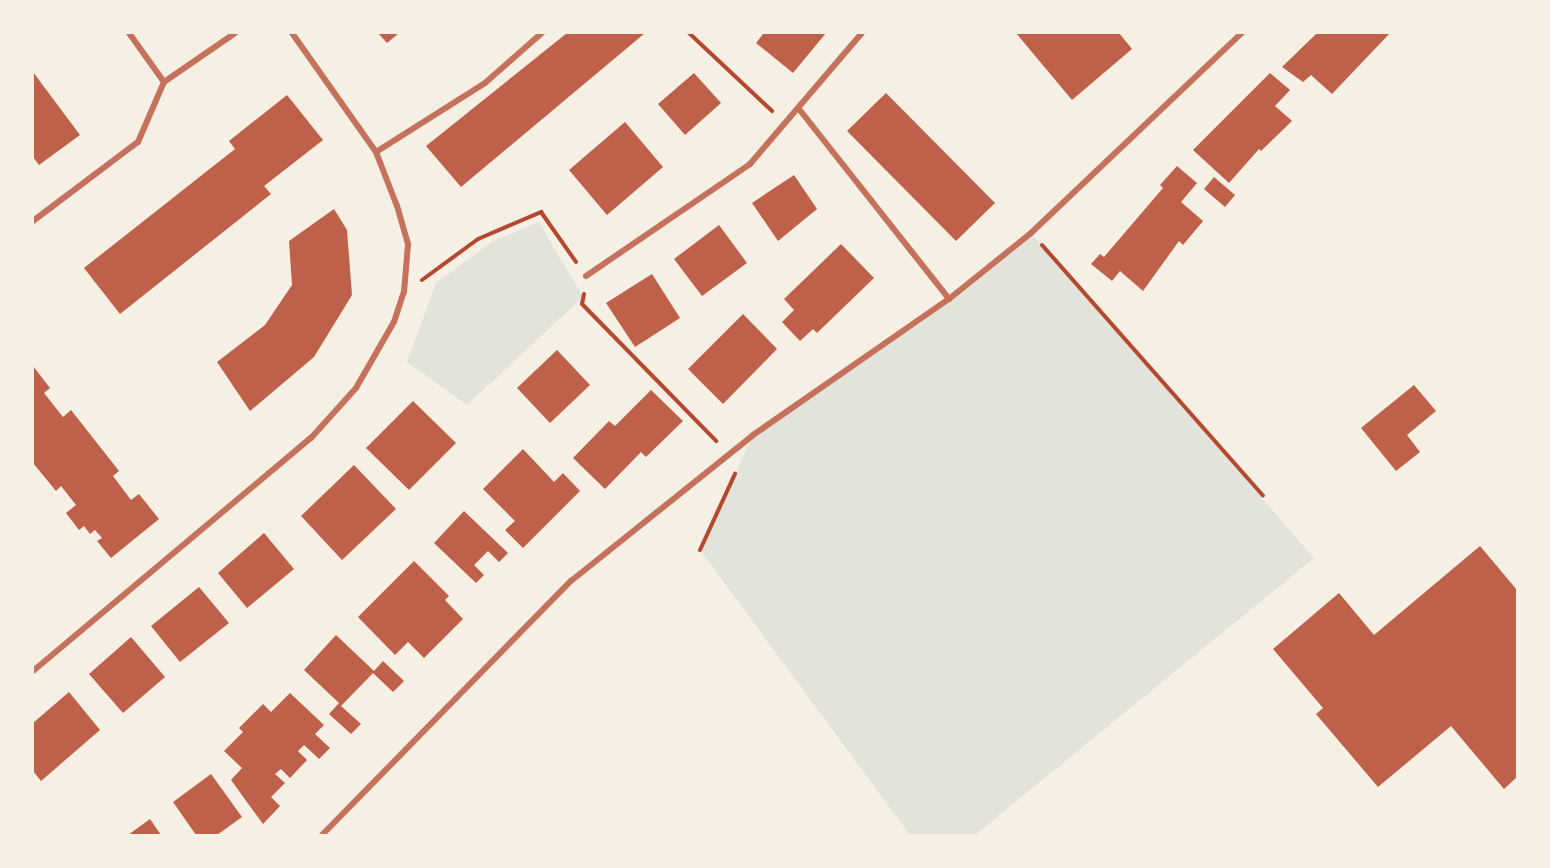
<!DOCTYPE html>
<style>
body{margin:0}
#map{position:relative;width:1550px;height:868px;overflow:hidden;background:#f6efe4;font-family:Manrope,sans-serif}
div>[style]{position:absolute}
.green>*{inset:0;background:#e2e4dc}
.building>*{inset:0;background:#bf614a}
.path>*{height:4px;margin:-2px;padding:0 2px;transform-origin:2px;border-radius:2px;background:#b5482f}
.minor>*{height:6px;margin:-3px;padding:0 3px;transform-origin:3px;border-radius:3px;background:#c5725c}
span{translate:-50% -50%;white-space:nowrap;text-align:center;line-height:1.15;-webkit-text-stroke:4.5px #f6efe4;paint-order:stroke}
.frame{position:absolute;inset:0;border:34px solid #f6efe4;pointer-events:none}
</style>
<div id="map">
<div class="green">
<div style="clip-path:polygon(539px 222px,583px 297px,467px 405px,407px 362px,436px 283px,493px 241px)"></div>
<div style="clip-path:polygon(1031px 233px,1314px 558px,975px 835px,910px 835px,700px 550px,753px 435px,948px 299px)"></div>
</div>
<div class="building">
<div style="clip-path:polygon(378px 33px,399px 33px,387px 43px)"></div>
<div style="clip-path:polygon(567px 33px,645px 33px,461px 187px,426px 146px)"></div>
<div style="clip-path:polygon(764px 33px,826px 33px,793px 73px,756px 43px)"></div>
<div style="clip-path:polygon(1016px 33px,1119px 33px,1132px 49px,1072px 100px)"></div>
<div style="clip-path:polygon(1317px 33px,1390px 33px,1332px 94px,1311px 75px,1303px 82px,1282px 67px)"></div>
<div style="clip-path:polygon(33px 72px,80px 135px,39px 165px,33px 157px)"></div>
<div style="clip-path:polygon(694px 73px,721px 103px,685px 135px,658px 104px)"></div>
<div style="clip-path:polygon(1270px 73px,1290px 90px,1275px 106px,1292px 121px,1261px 151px,1259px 149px,1229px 183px,1193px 150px)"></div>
<div style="clip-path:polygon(886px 93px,995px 203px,956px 241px,847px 131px)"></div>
<div style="clip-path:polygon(287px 95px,323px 140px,264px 186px,271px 194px,120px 314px,84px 268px,235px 149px,229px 141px)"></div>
<div style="clip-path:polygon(625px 122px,663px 167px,607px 215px,569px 170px)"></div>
<div style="clip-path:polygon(1177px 166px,1197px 183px,1181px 202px,1203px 221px,1183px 245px,1179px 241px,1143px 291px,1120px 271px,1112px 281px,1091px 264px,1100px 254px,1104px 257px,1163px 188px,1160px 185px)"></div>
<div style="clip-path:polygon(794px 175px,817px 209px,778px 241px,752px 203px)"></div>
<div style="clip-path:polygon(1214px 177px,1235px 195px,1225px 207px,1204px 189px)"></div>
<div style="clip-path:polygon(334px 209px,347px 230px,352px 295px,314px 357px,250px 411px,217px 362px,265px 325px,292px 285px,289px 241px)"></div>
<div style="clip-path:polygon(719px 225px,747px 263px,702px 296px,674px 259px)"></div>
<div style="clip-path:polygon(841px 244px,874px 278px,817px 333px,813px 329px,800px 341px,782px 322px,794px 310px,784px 299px)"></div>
<div style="clip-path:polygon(652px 274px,680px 318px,635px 347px,606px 303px)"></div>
<div style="clip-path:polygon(743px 314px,777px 349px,723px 404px,688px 369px)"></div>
<div style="clip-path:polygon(557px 350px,590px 385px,550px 423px,517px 388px)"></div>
<div style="clip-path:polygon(33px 366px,50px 388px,44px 393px,63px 417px,71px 410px,119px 471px,113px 476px,131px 500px,139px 494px,159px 519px,111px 558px,97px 541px,102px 538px,95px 530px,90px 534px,84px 526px,79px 530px,66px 513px,76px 505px,61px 486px,56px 491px,33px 463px)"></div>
<div style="clip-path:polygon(1414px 385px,1436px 411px,1407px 435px,1420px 452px,1396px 471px,1361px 428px)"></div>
<div style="clip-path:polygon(651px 390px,683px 421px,646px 457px,641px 452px,605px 489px,573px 458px,609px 421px,615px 426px)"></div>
<div style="clip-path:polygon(413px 401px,456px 443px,409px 490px,366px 448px)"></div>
<div style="clip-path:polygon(523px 449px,554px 482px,563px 473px,580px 491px,523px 548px,505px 530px,515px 521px,483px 489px)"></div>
<div style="clip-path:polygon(354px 465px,396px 509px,342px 560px,301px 516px)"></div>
<div style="clip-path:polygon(464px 511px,508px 553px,499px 562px,488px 551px,474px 565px,484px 575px,476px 583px,434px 543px)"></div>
<div style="clip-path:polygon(264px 533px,294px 569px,247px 608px,218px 573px)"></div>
<div style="clip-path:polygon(1480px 546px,1517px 590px,1517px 777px,1504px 789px,1451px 726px,1378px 787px,1316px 714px,1323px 708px,1273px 649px,1339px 593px,1374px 635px)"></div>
<div style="clip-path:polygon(414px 561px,449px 596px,445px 600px,463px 619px,424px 658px,408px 642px,395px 655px,358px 617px)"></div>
<div style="clip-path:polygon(199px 587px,229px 623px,180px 662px,151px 626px)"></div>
<div style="clip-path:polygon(336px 635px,374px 671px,383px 661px,404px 681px,393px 692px,373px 673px,341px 706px,361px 724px,351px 734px,329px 714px,339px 703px,304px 670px)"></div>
<div style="clip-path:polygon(131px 637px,165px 677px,123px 713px,89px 674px)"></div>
<div style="clip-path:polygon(69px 692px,100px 730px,41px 781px,33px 771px,33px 723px)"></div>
<div style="clip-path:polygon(290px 693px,324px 725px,315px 734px,330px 748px,319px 759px,304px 745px,298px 751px,307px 760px,290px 778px,281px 769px,275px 774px,285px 783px,271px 797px,280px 806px,263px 824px,231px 780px,242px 768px,224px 751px,243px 732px,239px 728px,263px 704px,271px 712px)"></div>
<div style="clip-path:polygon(211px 774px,242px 817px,217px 835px,196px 835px,173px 802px)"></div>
<div style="clip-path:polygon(150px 819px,161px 835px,128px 835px)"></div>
</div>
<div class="path">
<div style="left:689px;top:33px;width:114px;rotate:43.2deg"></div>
<div style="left:1042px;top:245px;width:334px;rotate:48.6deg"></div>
<div style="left:422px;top:280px;width:69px;rotate:-36.2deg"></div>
<div style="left:478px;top:239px;width:69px;rotate:-23.2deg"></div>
<div style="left:541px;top:212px;width:61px;rotate:55deg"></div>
<div style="left:584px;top:294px;width:10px;rotate:101deg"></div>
<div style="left:582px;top:304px;width:192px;rotate:45.6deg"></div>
<div style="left:700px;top:550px;width:84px;rotate:-65.3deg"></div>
</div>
<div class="minor">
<div style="left:129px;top:33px;width:60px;rotate:54.5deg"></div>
<div style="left:799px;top:109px;width:242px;rotate:51.7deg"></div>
<div style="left:376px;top:152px;width:129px;rotate:-32.3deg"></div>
<div style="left:485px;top:83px;width:76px;rotate:-41.3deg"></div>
<div style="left:33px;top:221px;width:131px;rotate:-37deg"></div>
<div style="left:138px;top:142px;width:65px;rotate:-66.6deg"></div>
<div style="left:164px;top:82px;width:86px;rotate:-34.6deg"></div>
<div style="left:586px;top:276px;width:199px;rotate:-34.3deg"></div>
<div style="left:750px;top:164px;width:172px;rotate:-49.5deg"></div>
<div style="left:33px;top:671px;width:363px;rotate:-40deg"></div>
<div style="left:311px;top:438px;width:67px;rotate:-48deg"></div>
<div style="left:356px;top:388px;width:76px;rotate:-60.1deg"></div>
<div style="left:394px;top:322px;width:32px;rotate:-72deg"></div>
<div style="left:404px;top:292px;width:48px;rotate:-85.2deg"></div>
<div style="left:408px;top:244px;width:40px;rotate:-106deg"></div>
<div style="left:397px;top:206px;width:58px;rotate:-111.3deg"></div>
<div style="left:376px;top:152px;width:146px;rotate:-125.2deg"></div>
<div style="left:322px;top:835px;width:356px;rotate:-45.6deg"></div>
<div style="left:571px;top:581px;width:233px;rotate:-38.7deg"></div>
<div style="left:753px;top:435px;width:239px;rotate:-34.8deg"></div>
<div style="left:949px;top:299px;width:105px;rotate:-38.8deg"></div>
<div style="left:1031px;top:233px;width:291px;rotate:-43.5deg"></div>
</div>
<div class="frame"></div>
</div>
